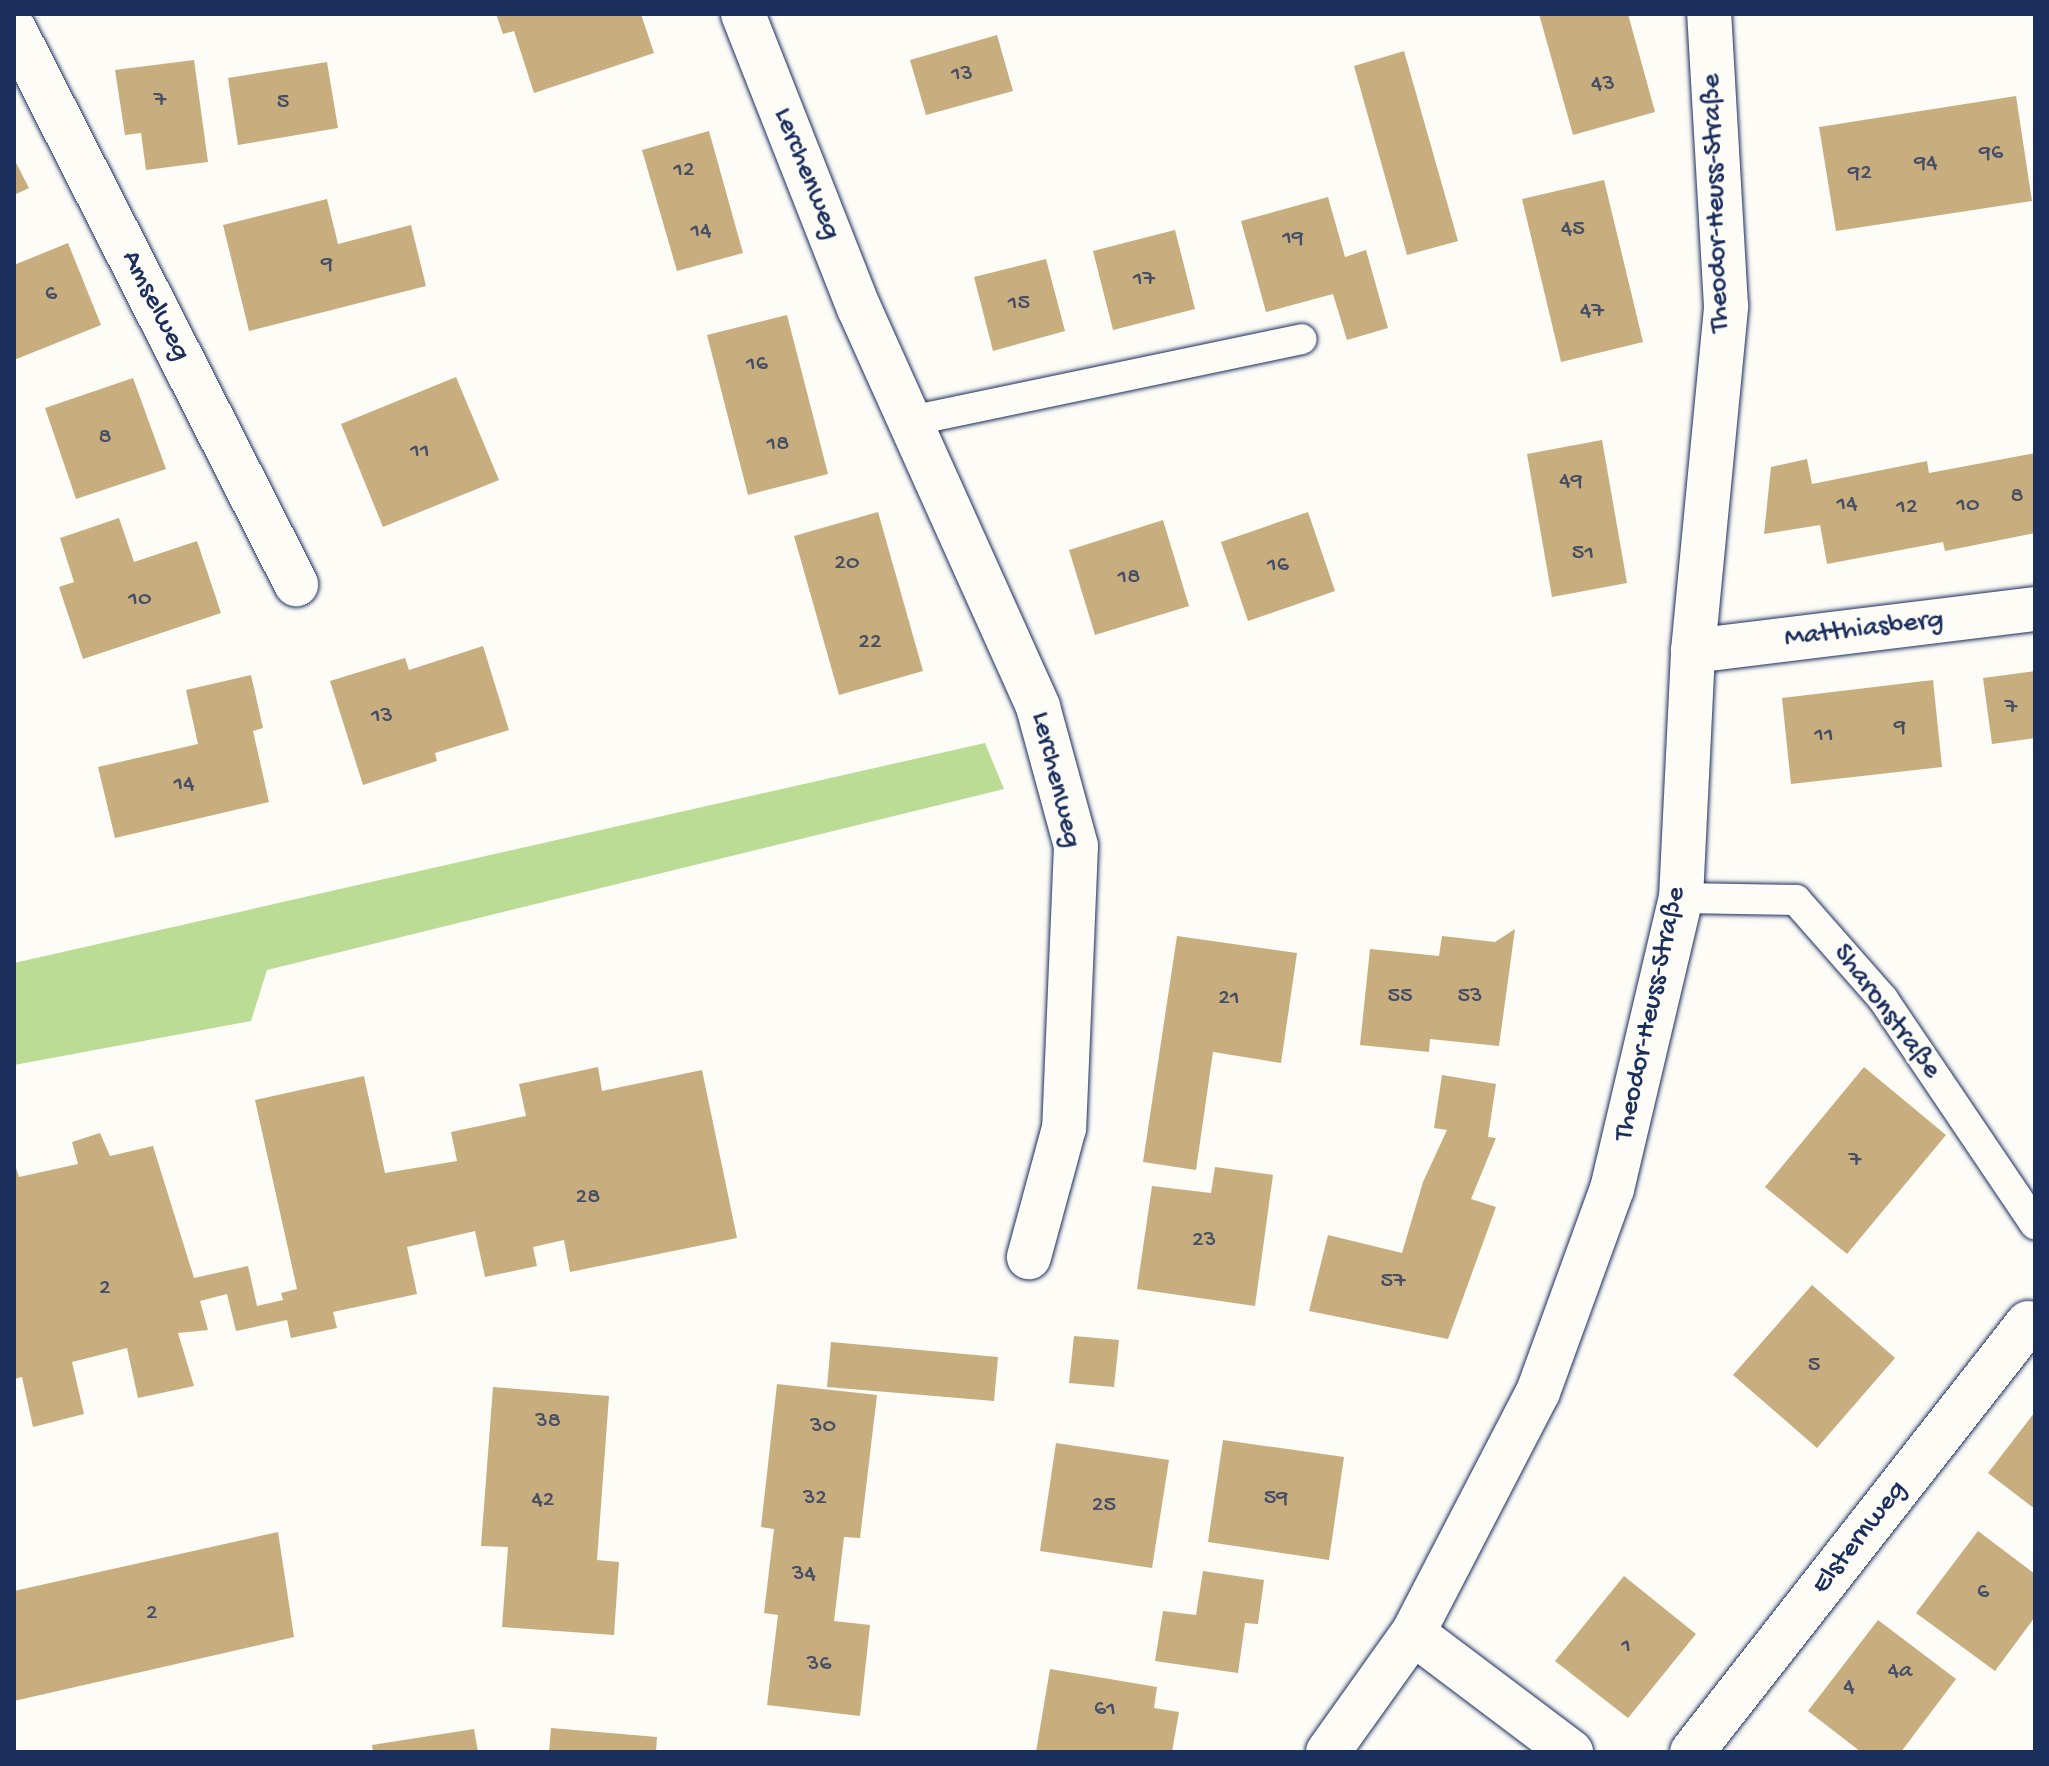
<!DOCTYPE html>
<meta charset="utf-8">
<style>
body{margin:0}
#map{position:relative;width:2049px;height:1766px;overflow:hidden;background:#fdfcf7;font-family:"Gochi Hand",sans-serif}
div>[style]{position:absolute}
.green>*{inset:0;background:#bbdc95}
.building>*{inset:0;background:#c8ae7e}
.roads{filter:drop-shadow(0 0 2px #1b2f5e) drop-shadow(0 0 2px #1b2f5e)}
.service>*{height:30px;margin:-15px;padding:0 15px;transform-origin:15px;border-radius:15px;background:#fdfcf7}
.minor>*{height:44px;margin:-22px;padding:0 22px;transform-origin:22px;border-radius:22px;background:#fdfcf7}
.tertiary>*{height:44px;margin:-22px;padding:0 22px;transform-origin:22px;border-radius:22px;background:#fdfcf7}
span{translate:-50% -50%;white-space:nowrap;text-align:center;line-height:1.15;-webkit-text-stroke:6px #fdfcf7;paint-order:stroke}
.number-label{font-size:24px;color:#464f66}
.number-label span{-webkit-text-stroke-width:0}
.street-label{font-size:28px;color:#1b2f5e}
.frame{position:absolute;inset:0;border:16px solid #1b2f5e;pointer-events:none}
</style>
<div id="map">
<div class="green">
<div style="clip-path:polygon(985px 743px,1004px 789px,267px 970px,251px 1021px,14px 1065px,14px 963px)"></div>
</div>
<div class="building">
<div style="clip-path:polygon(496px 14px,641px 14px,654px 53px,534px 93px,514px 31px,503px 34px)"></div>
<div style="clip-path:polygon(1539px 14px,1628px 14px,1655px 112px,1573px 135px)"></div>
<div style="clip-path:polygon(997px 35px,1013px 91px,926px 115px,910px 60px)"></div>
<div style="clip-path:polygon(1404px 51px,1458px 241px,1407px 255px,1354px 66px)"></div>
<div style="clip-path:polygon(194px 60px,208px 162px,146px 170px,141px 133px,125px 135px,115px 70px)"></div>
<div style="clip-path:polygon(327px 62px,338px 128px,238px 145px,228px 78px)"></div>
<div style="clip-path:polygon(2016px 96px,2032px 201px,1836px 231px,1819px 127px)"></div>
<div style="clip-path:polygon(709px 131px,743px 253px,677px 271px,642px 150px)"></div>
<div style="clip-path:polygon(14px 159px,29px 188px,14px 195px)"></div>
<div style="clip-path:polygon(1604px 180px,1643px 342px,1561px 362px,1522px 199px)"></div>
<div style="clip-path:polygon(1328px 197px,1345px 257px,1366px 250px,1388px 328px,1347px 340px,1333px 294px,1266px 312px,1241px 221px)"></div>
<div style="clip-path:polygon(327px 199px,338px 244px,411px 225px,426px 286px,249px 331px,223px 225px)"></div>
<div style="clip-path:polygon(1175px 230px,1195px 309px,1113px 330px,1093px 251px)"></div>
<div style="clip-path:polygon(68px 243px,101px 325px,14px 360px,14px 265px)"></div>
<div style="clip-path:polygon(1046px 259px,1065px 331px,993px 351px,974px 277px)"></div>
<div style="clip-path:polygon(787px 315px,828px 474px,748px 495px,707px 335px)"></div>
<div style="clip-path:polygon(456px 377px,499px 480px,383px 527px,341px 424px)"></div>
<div style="clip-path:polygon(133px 378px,166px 469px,76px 499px,45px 408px)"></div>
<div style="clip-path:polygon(1602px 440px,1627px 583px,1552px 597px,1527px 454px)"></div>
<div style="clip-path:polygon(2035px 453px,2035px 533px,1945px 551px,1943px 542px,1827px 564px,1820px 525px,1764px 534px,1771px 467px,1807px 459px,1812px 484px,1927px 461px,1929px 473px)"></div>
<div style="clip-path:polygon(878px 512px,923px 671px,839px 695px,794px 536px)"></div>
<div style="clip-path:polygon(1308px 512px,1335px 591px,1248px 621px,1221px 542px)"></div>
<div style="clip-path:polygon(119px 518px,134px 562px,197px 541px,221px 613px,83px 659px,59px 587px,74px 582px,60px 538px)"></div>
<div style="clip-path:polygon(1163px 520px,1189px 606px,1095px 635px,1069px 550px)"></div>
<div style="clip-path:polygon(483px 646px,509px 730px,435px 753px,437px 761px,363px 785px,330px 681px,405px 658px,409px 670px)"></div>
<div style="clip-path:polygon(2035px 671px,2035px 738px,1992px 744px,1983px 678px)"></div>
<div style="clip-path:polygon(251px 675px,263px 728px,253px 731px,269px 802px,115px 838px,98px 767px,198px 744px,186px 690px)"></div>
<div style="clip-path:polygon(1933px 680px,1942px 767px,1791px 784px,1782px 698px)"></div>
<div style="clip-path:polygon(1515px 929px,1499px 1046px,1430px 1039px,1429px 1052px,1360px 1045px,1370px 949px,1439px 956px,1442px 936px,1495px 942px)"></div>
<div style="clip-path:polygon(1177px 936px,1297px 953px,1281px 1063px,1213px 1052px,1196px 1170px,1143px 1162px)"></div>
<div style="clip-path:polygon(598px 1067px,602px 1091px,702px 1070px,737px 1238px,570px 1272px,564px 1240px,533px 1247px,537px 1266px,485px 1277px,475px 1231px,407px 1247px,417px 1294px,333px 1312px,337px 1328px,291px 1338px,287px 1320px,236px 1331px,227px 1294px,200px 1301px,208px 1330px,178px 1333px,194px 1386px,138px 1398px,127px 1348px,72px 1362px,84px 1414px,33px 1427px,22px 1377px,14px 1379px,14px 1162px,19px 1177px,78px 1164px,72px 1142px,100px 1133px,110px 1156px,153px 1146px,194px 1278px,248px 1266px,257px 1306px,283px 1300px,281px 1293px,297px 1289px,255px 1100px,364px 1076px,385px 1173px,457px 1161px,451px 1132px,526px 1116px,519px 1084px)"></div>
<div style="clip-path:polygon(1864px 1067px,1946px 1135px,1847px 1254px,1765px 1187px)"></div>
<div style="clip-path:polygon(1442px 1075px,1496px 1084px,1488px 1137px,1496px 1138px,1471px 1199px,1496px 1207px,1448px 1339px,1309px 1311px,1328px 1235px,1402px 1253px,1423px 1182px,1447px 1130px,1434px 1128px)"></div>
<div style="clip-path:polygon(1215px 1167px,1273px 1175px,1255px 1306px,1137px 1289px,1152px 1186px,1211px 1193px)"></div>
<div style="clip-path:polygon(1812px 1285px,1895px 1358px,1817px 1448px,1733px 1375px)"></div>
<div style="clip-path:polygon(1074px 1336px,1119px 1340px,1114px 1387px,1069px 1383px)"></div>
<div style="clip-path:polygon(831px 1342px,998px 1357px,994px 1401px,827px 1387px)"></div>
<div style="clip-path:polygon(777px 1384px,877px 1395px,860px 1538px,844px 1537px,834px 1621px,870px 1625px,860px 1716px,767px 1705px,778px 1615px,764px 1613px,774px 1529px,761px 1527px)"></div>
<div style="clip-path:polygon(493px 1387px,609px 1396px,597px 1560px,619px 1562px,614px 1635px,502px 1627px,508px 1547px,481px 1546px)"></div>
<div style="clip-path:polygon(2035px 1412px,2035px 1509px,1988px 1473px)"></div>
<div style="clip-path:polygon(1223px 1440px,1344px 1457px,1329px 1560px,1208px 1542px)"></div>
<div style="clip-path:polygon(1056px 1443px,1169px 1460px,1152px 1568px,1040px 1551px)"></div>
<div style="clip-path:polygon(1978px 1531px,2035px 1574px,2035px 1617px,1995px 1671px,1916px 1613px)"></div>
<div style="clip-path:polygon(278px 1532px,294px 1637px,14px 1701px,14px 1591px)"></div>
<div style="clip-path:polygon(1203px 1571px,1264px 1580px,1258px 1624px,1245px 1623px,1238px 1673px,1155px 1661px,1163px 1611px,1196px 1615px)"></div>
<div style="clip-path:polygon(1624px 1576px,1696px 1634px,1628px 1718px,1555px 1661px)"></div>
<div style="clip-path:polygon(1878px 1620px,1956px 1679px,1901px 1752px,1861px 1752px,1808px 1711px)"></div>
<div style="clip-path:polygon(1050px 1669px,1157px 1687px,1154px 1708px,1179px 1712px,1172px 1752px,1036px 1752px)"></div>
<div style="clip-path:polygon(551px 1728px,657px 1737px,656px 1752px,549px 1752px)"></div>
<div style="clip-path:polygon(474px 1729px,478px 1752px,373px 1752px,372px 1745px)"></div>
</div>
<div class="roads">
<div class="service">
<div style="left:910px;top:421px;width:400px;rotate:-11.8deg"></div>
<div style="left:1681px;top:898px;width:115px;rotate:1deg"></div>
<div style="left:1796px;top:900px;width:132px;rotate:48.7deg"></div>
<div style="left:1883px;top:999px;width:272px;rotate:56deg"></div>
</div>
<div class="minor">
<div style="left:743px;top:14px;width:316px;rotate:68.5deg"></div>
<div style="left:859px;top:308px;width:437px;rotate:65.8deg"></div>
<div style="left:1038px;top:707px;width:144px;rotate:74.7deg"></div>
<div style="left:1076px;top:846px;width:282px;rotate:92.4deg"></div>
<div style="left:1064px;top:1128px;width:134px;rotate:105.2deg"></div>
<div style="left:14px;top:29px;width:623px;rotate:63.06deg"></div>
<div style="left:1693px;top:651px;width:345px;rotate:-7deg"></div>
<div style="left:1413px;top:1633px;width:198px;rotate:37deg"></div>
<div style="left:1692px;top:1752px;width:545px;rotate:-51.93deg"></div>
</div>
<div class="tertiary">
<div style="left:1328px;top:1752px;width:146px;rotate:-54.5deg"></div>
<div style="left:1413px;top:1633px;width:271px;rotate:-62.6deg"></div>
<div style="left:1538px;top:1392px;width:216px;rotate:-70deg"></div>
<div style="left:1612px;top:1189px;width:299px;rotate:-76.7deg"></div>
<div style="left:1681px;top:898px;width:247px;rotate:-87.2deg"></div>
<div style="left:1693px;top:651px;width:347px;rotate:-84.5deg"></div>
<div style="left:1726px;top:306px;width:292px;rotate:-93.3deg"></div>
</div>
</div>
<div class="number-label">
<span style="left:962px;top:75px">13</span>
<span style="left:1603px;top:85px">43</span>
<span style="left:160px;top:101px">7</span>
<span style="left:283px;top:103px">5</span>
<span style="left:1991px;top:154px">96</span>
<span style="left:1926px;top:164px">94</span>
<span style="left:684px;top:171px">12</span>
<span style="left:1860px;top:174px">92</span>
<span style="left:1573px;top:230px">45</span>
<span style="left:701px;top:232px">14</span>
<span style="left:1293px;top:239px">19</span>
<span style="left:327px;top:265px">9</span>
<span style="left:1144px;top:280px">17</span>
<span style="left:51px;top:295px">6</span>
<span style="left:1019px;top:304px">15</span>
<span style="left:1592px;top:312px">47</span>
<span style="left:757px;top:365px">16</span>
<span style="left:105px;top:438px">8</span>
<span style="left:778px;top:445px">18</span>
<span style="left:420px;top:452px">11</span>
<span style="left:1571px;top:482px">49</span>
<span style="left:2017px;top:497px">8</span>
<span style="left:1847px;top:505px">14</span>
<span style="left:1968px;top:506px">10</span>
<span style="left:1907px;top:508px">12</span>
<span style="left:1583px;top:554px">51</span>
<span style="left:847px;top:564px">20</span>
<span style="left:1278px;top:566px">16</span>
<span style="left:1129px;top:578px">18</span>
<span style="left:140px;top:600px">10</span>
<span style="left:870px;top:643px">22</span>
<span style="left:2011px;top:708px">7</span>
<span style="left:382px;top:717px">13</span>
<span style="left:1900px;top:728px">9</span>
<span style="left:1824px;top:736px">11</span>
<span style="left:184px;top:785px">14</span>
<span style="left:1400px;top:997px">55</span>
<span style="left:1470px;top:997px">53</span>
<span style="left:1229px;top:999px">21</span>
<span style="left:1855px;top:1161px">7</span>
<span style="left:588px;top:1198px">28</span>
<span style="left:1204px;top:1241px">23</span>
<span style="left:1393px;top:1282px">57</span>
<span style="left:105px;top:1289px">2</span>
<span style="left:1814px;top:1366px">5</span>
<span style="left:548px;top:1422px">38</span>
<span style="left:823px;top:1427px">30</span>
<span style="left:815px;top:1499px">32</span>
<span style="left:1276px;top:1499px">59</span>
<span style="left:543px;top:1501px">42</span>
<span style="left:1104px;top:1506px">25</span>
<span style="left:804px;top:1575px">34</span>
<span style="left:1983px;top:1593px">6</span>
<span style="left:152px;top:1614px">2</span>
<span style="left:1626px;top:1647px">1</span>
<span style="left:819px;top:1665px">36</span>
<span style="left:1900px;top:1672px">4a</span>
<span style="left:1849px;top:1688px">4</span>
<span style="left:1105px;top:1710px">61</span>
</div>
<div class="street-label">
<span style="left:806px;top:174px;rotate:68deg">Lerchenweg</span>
<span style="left:1717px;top:203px;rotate:-92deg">Theodor-Heuss-Straße</span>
<span style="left:155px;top:306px;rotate:63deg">Amselweg</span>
<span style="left:1864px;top:630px;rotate:-7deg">Matthiasberg</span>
<span style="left:1055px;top:780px;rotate:76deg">Lerchenweg</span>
<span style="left:1886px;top:1012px;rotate:53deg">Sharonstraße</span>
<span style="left:1651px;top:1014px;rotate:-78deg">Theodor-Heuss-Straße</span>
<span style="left:1860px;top:1538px;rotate:-52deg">Elsternweg</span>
</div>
<div class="frame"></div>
</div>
